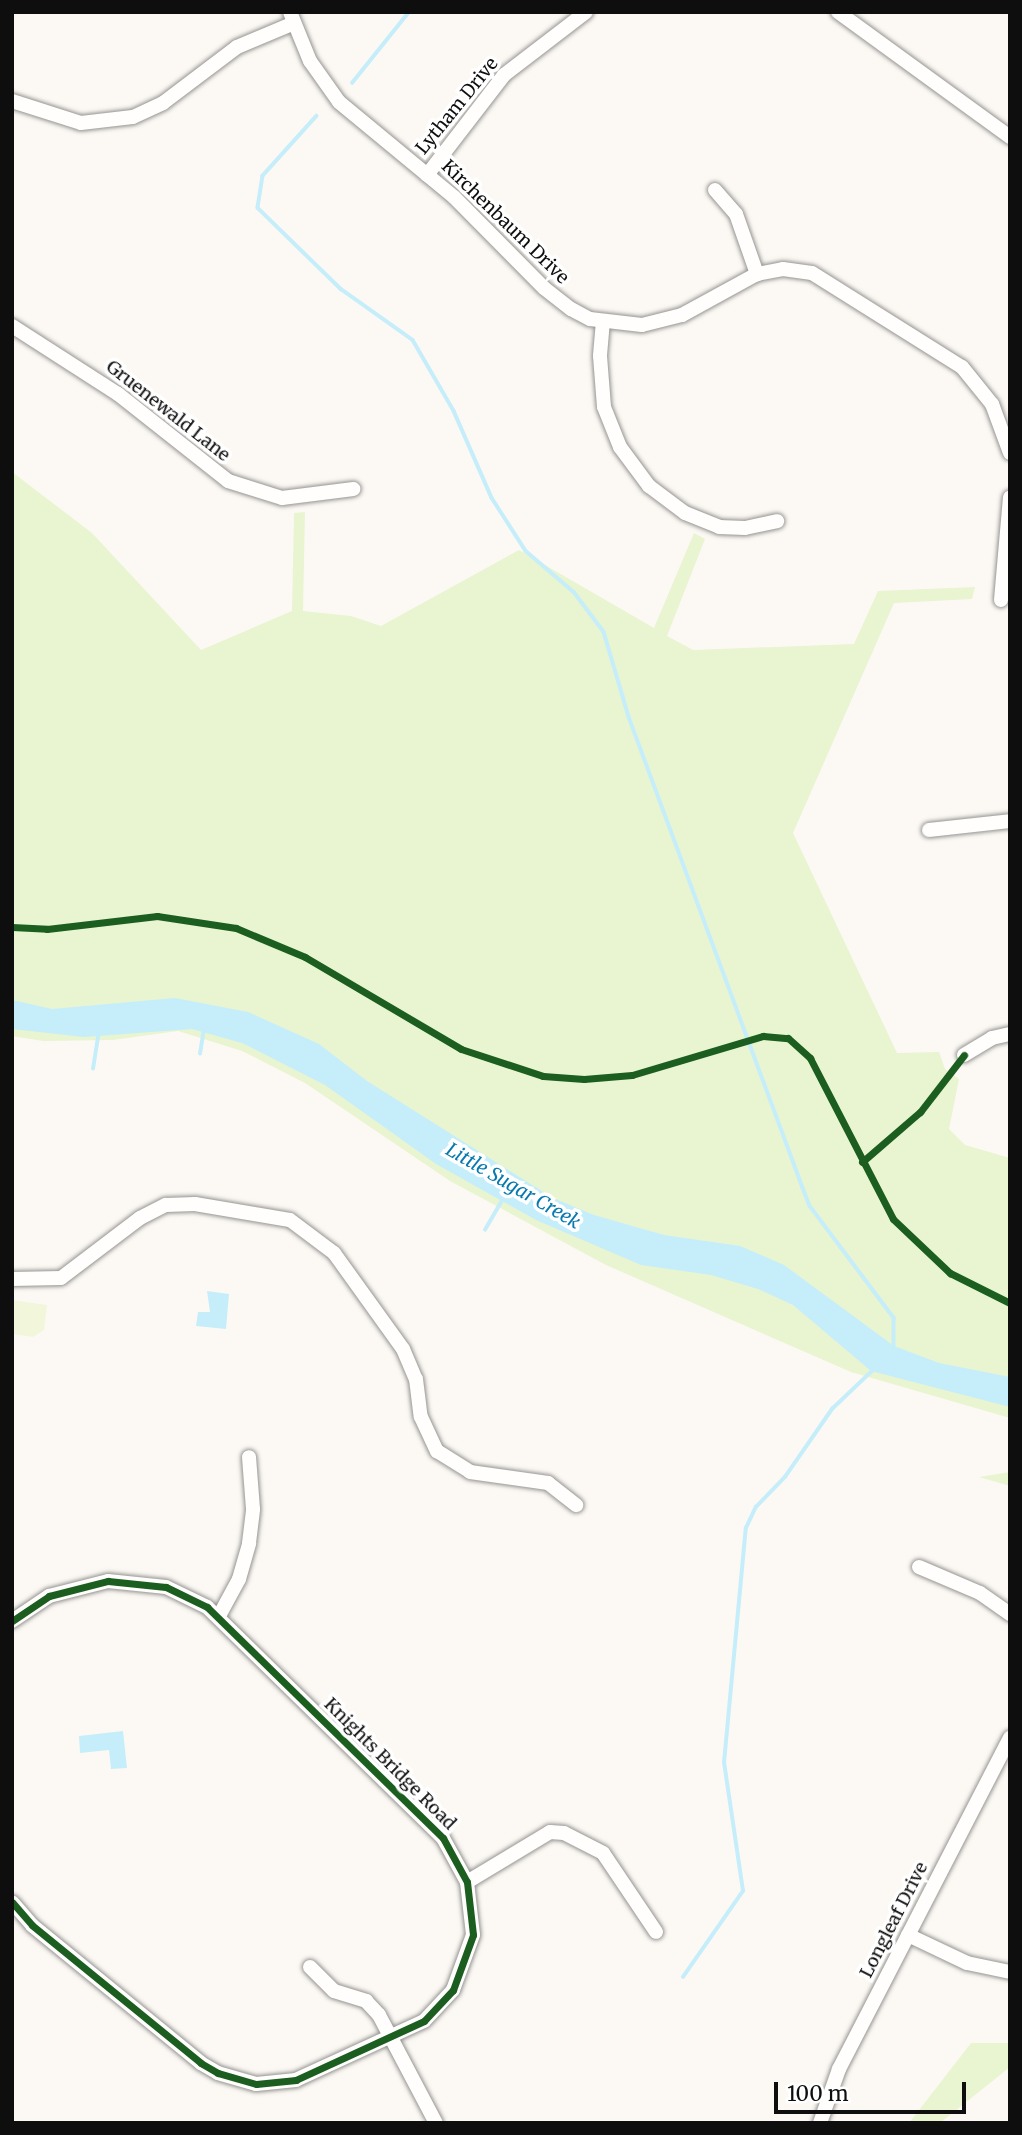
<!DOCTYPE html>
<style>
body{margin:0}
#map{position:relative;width:1022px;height:2135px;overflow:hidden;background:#fcf9f4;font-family:Merriweather,serif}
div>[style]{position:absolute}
.green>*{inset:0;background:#e9f4d1}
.pitch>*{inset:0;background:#f2f7db}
.water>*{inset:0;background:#c5eefa}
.stream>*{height:3.5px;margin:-1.75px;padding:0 1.75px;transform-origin:1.75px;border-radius:1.75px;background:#c5eefa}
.roads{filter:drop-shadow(0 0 2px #959492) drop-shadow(0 0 2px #959492)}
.street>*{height:14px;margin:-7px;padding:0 7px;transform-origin:7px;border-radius:7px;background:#fffefd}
.cycleway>*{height:7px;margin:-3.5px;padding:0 3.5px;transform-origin:3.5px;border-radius:3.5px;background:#1b5e20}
span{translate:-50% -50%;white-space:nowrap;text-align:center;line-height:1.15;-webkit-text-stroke:7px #fff;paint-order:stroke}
.street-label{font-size:18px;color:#0e0e0e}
.water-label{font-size:19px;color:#097aaf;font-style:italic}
.frame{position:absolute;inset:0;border:14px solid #0e0e0e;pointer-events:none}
.scale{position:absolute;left:774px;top:2082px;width:192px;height:32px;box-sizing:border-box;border:4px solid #0e0e0e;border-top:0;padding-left:9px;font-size:21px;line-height:24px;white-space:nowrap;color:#0e0e0e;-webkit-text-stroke:5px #fff;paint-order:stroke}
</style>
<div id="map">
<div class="green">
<div style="clip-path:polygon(12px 472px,92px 533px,201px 650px,292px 611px,294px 513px,305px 512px,303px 611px,351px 616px,381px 626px,519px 550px,654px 628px,694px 533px,705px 539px,667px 636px,693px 650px,854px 644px,878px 591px,975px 587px,972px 599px,894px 603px,793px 833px,897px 1053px,939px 1052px,945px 1069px,959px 1079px,949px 1129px,965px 1145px,1010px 1158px,1010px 1418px,851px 1372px,606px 1265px,450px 1181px,305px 1083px,242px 1051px,178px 1031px,113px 1040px,43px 1041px,12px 1036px)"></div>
<div style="clip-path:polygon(1010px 1472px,1010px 1486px,979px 1477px)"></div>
<div style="clip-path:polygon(971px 2043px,1010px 2043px,1010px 2067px,940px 2123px,909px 2123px)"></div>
</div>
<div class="pitch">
<div style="clip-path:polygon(12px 1300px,47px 1305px,44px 1330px,33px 1337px,12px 1334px)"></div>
</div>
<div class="water">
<div style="clip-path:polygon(175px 998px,248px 1012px,319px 1044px,367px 1081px,553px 1198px,594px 1215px,664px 1235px,740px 1246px,784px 1265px,894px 1346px,939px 1363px,1010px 1377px,1010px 1407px,871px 1371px,793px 1305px,758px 1289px,711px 1275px,641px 1265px,536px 1220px,436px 1164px,325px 1085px,242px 1043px,192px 1029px,84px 1037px,12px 1029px,12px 1000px,52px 1009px)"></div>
<div style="clip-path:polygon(207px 1291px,229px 1294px,226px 1329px,196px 1326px,198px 1312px,210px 1312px)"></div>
<div style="clip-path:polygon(123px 1731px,127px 1768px,111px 1769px,109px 1750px,80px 1753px,79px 1736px)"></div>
</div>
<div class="stream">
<div style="left:352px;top:83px;width:91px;rotate:-51.2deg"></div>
<div style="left:317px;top:116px;width:81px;rotate:132deg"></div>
<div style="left:263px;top:176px;width:32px;rotate:99deg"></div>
<div style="left:258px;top:208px;width:116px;rotate:44.3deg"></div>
<div style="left:341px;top:289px;width:88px;rotate:35.3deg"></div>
<div style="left:413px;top:340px;width:82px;rotate:60deg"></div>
<div style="left:454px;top:411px;width:95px;rotate:66.4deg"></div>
<div style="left:492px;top:498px;width:63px;rotate:57.3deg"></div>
<div style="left:526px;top:551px;width:63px;rotate:40.5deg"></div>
<div style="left:574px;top:592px;width:50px;rotate:53.1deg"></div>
<div style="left:604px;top:632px;width:89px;rotate:73.6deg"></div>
<div style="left:629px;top:717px;width:502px;rotate:69.72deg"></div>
<div style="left:803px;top:1188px;width:19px;rotate:69deg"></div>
<div style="left:810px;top:1206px;width:140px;rotate:53.1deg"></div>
<div style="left:894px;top:1318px;width:31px;rotate:90deg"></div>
<div style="left:200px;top:1054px;width:26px;rotate:-81deg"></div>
<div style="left:93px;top:1069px;width:36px;rotate:-81deg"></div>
<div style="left:485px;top:1230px;width:39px;rotate:-60deg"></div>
<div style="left:683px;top:1977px;width:105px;rotate:-55.1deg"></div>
<div style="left:743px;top:1891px;width:129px;rotate:-98.4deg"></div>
<div style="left:724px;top:1763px;width:236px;rotate:-84.7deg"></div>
<div style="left:746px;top:1528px;width:23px;rotate:-65deg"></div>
<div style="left:756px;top:1507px;width:42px;rotate:-46deg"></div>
<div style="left:785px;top:1477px;width:83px;rotate:-55.3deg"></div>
<div style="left:832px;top:1409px;width:58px;rotate:-43.6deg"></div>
</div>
<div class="roads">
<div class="street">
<div style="left:290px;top:12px;width:53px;rotate:67.8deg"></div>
<div style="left:310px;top:61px;width:50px;rotate:54.7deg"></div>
<div style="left:339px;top:102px;width:149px;rotate:39.6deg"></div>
<div style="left:454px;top:197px;width:128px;rotate:45.3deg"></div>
<div style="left:544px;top:288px;width:34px;rotate:38deg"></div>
<div style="left:571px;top:309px;width:21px;rotate:28deg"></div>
<div style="left:590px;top:319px;width:52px;rotate:6.6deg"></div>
<div style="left:642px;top:325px;width:41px;rotate:-14deg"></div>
<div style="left:682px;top:315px;width:85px;rotate:-28.7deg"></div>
<div style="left:757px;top:274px;width:26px;rotate:-11deg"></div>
<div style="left:783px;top:269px;width:29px;rotate:8deg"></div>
<div style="left:812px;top:273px;width:177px;rotate:32.1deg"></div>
<div style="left:962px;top:367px;width:48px;rotate:51deg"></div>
<div style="left:992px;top:404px;width:52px;rotate:69.8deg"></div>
<div style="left:838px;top:12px;width:213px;rotate:36deg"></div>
<div style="left:12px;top:101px;width:72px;rotate:17.7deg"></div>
<div style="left:81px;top:123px;width:52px;rotate:-6.6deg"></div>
<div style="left:133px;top:117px;width:33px;rotate:-25deg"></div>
<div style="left:163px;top:103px;width:93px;rotate:-37.1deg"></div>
<div style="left:237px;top:47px;width:62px;rotate:-22.8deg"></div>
<div style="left:427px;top:175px;width:126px;rotate:-52.4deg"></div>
<div style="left:504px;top:75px;width:103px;rotate:-37.5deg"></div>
<div style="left:715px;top:190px;width:32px;rotate:49deg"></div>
<div style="left:736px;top:214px;width:64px;rotate:70.7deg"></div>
<div style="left:603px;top:321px;width:35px;rotate:95deg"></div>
<div style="left:600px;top:356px;width:51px;rotate:85.5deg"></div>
<div style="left:604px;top:407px;width:43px;rotate:68.2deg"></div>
<div style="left:620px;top:447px;width:49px;rotate:53.4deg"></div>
<div style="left:649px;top:486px;width:45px;rotate:36.9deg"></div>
<div style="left:685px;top:513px;width:37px;rotate:22deg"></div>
<div style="left:719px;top:527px;width:26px;rotate:2deg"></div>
<div style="left:745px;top:528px;width:33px;rotate:-12deg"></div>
<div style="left:12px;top:326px;width:126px;rotate:32.7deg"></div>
<div style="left:118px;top:394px;width:140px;rotate:38.3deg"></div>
<div style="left:228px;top:481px;width:57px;rotate:17.5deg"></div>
<div style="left:282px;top:498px;width:72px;rotate:-7.2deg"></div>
<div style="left:1001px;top:600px;width:103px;rotate:-85deg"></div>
<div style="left:929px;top:830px;width:81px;rotate:-6.3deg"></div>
<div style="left:964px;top:1055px;width:33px;rotate:-31deg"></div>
<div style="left:992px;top:1038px;width:18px;rotate:-13deg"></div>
<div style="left:12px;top:1279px;width:49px;rotate:-1.2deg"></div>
<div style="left:61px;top:1278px;width:99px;rotate:-37.2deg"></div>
<div style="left:140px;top:1218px;width:29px;rotate:-27deg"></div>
<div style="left:166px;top:1205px;width:29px;rotate:-2deg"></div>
<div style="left:195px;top:1204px;width:96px;rotate:9.6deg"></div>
<div style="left:290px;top:1220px;width:55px;rotate:36.9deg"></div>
<div style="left:334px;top:1253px;width:118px;rotate:54.3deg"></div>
<div style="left:403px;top:1349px;width:33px;rotate:67deg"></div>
<div style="left:416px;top:1379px;width:38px;rotate:83deg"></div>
<div style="left:421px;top:1417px;width:38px;rotate:65deg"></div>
<div style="left:437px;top:1451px;width:39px;rotate:32deg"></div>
<div style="left:470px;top:1472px;width:79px;rotate:8deg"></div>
<div style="left:548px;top:1483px;width:36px;rotate:38deg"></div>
<div style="left:919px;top:1567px;width:66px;rotate:23.1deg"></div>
<div style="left:980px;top:1593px;width:37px;rotate:35deg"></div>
<div style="left:219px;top:1616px;width:42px;rotate:-61.6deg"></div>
<div style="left:239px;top:1579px;width:37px;rotate:-74deg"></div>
<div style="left:249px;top:1543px;width:34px;rotate:-83deg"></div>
<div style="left:253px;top:1509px;width:52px;rotate:-94.4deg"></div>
<div style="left:12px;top:1621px;width:45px;rotate:-34deg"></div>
<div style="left:49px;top:1596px;width:61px;rotate:-14.3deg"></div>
<div style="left:108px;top:1581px;width:58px;rotate:5.9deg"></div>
<div style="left:166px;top:1587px;width:46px;rotate:26deg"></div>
<div style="left:207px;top:1607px;width:330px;rotate:44.4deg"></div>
<div style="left:443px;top:1838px;width:50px;rotate:61.4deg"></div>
<div style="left:467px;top:1882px;width:53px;rotate:83.5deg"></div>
<div style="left:473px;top:1935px;width:59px;rotate:110deg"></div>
<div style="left:453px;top:1990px;width:42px;rotate:133.1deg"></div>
<div style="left:424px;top:2021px;width:141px;rotate:155.3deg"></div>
<div style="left:296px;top:2080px;width:40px;rotate:174.3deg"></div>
<div style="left:256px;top:2084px;width:40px;rotate:-164deg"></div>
<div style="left:218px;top:2073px;width:20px;rotate:-150deg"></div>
<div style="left:201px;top:2063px;width:218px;rotate:-140.8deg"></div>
<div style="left:32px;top:1925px;width:30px;rotate:-131deg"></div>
<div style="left:467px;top:1882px;width:97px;rotate:-31.1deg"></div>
<div style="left:550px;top:1832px;width:14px;rotate:4deg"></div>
<div style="left:564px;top:1833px;width:44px;rotate:27.1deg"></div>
<div style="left:603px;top:1853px;width:95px;rotate:56.1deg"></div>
<div style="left:908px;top:1935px;width:65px;rotate:25.4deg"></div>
<div style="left:967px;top:1963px;width:44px;rotate:11.8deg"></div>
<div style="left:310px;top:1967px;width:34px;rotate:45deg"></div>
<div style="left:334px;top:1991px;width:34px;rotate:17deg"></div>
<div style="left:366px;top:2001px;width:19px;rotate:47deg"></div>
<div style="left:379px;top:2015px;width:122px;rotate:62.2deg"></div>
<div style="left:820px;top:2123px;width:57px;rotate:-70.6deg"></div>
<div style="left:839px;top:2069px;width:373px;rotate:-62.7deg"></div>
</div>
</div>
<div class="cycleway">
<div style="left:12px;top:927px;width:35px;rotate:3deg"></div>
<div style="left:47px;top:929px;width:111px;rotate:-6.7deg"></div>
<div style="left:157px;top:916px;width:80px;rotate:8.6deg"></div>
<div style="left:236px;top:928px;width:75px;rotate:22.8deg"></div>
<div style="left:305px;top:957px;width:181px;rotate:30.5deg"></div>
<div style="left:461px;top:1049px;width:86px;rotate:18.2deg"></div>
<div style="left:543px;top:1076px;width:41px;rotate:4.2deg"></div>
<div style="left:584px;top:1079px;width:48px;rotate:-4.8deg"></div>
<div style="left:632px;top:1075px;width:137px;rotate:-16.6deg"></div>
<div style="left:763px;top:1036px;width:25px;rotate:5deg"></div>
<div style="left:788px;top:1038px;width:30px;rotate:42deg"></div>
<div style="left:810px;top:1058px;width:181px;rotate:62.7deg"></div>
<div style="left:893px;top:1219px;width:79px;rotate:43.5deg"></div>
<div style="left:950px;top:1273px;width:67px;rotate:26.6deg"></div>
<div style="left:862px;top:1162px;width:77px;rotate:-40.8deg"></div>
<div style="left:920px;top:1112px;width:72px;rotate:-52.3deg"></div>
<div style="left:12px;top:1621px;width:45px;rotate:-34deg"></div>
<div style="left:49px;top:1596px;width:61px;rotate:-14.3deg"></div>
<div style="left:108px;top:1581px;width:58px;rotate:5.9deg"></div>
<div style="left:166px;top:1587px;width:46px;rotate:26deg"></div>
<div style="left:207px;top:1607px;width:330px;rotate:44.4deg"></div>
<div style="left:443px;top:1838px;width:50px;rotate:61.4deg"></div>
<div style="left:467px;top:1882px;width:53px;rotate:83.5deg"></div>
<div style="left:473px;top:1935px;width:59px;rotate:110deg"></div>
<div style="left:453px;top:1990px;width:42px;rotate:133.1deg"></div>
<div style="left:424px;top:2021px;width:141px;rotate:155.3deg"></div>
<div style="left:296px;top:2080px;width:40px;rotate:174.3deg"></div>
<div style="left:256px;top:2084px;width:40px;rotate:-164deg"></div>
<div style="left:218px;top:2073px;width:20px;rotate:-150deg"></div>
<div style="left:201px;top:2063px;width:218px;rotate:-140.8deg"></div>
<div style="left:32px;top:1925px;width:30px;rotate:-131deg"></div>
</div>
<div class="street-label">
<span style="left:457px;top:106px;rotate:-51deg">Lytham Drive</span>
<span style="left:505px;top:222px;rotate:44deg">Kirchenbaum Drive</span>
<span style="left:168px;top:411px;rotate:38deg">Gruenewald Lane</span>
<span style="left:390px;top:1764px;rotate:45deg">Knights Bridge Road</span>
<span style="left:894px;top:1920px;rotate:-63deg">Longleaf Drive</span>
</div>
<div class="water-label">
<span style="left:513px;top:1186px;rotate:30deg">Little Sugar Creek</span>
</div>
<div class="frame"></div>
<div class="scale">100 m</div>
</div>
